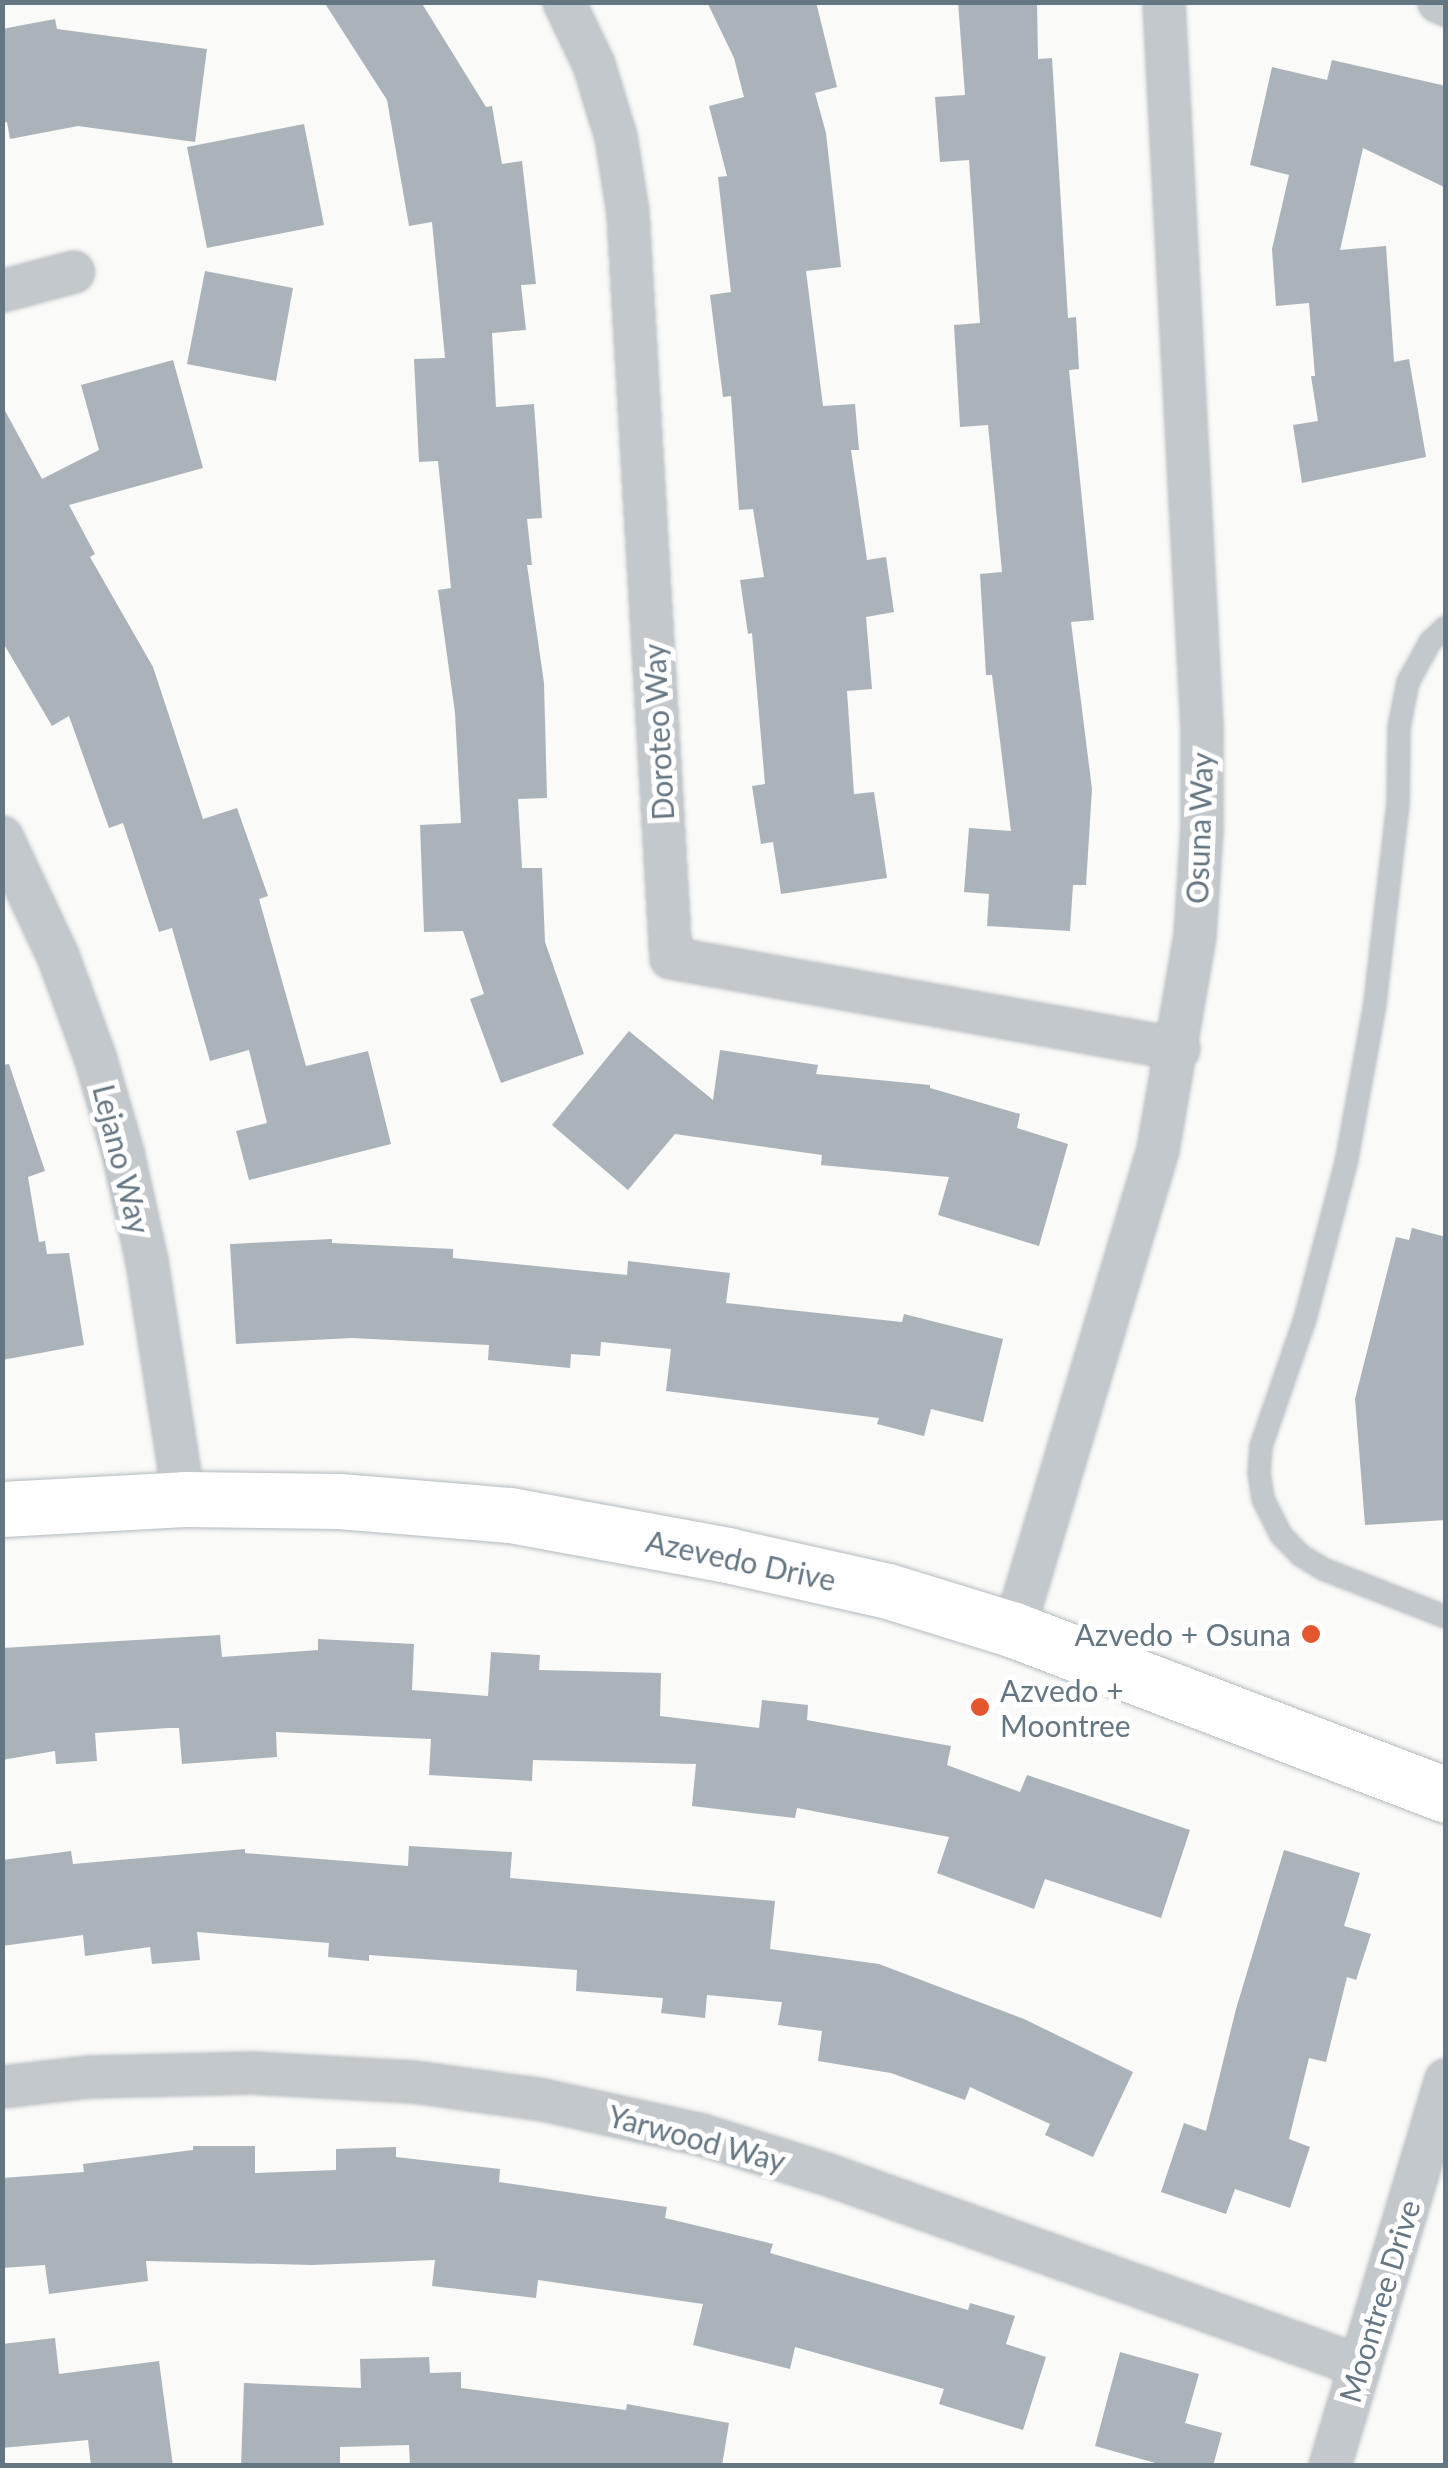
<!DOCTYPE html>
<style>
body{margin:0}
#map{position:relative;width:1448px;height:2468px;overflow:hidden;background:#fafaf8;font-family:Lato,sans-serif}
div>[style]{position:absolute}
.building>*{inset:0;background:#aab3b9}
.roads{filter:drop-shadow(0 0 2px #b3babf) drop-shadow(0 0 2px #b3babf)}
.lane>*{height:20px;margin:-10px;padding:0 10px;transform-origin:10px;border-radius:10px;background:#c3c8cc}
.street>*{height:40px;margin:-20px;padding:0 20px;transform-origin:20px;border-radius:20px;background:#c3c8cc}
.secondary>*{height:55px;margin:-27.5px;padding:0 27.5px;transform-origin:27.5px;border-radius:27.5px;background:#fff}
.dots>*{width:28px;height:28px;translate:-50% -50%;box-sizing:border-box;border:5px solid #fff;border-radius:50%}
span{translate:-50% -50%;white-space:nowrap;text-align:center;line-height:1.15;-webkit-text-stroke:10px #fff;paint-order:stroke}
.street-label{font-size:30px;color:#657683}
.poi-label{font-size:30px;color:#657683}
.right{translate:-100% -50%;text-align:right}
.left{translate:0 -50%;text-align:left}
.frame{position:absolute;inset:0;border:5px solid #657683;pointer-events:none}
</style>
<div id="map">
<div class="building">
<div style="clip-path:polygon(324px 2px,421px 2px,486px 107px,492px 106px,502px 164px,522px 161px,536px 284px,521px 285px,526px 330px,492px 333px,496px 407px,534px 404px,542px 518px,527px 519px,532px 565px,527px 565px,544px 683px,547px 798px,518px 799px,522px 868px,542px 868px,545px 942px,584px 1054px,501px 1083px,470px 999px,484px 994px,463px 931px,424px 932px,420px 825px,461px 823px,455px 713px,438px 590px,451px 588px,438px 461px,419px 462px,414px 359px,445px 358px,432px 222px,409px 226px,387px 100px)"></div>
<div style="clip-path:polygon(707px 2px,816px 2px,837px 87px,815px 93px,826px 133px,841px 267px,806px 271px,823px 406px,855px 404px,859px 450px,851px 450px,867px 560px,886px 557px,894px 612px,866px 617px,872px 689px,847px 691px,854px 794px,874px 792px,887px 878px,781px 894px,773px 842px,761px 844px,752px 786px,765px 784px,752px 633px,748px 634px,740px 580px,764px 577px,753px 509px,739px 510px,731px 396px,723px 397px,710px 295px,731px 292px,718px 177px,727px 176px,709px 106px,744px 97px,734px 58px)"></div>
<div style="clip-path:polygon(958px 2px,1037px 2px,1038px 59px,1052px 58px,1068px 318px,1076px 317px,1079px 369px,1069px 370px,1094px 620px,1071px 622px,1092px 789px,1086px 885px,1073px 885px,1070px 931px,987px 926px,989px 894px,964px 892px,969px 828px,1011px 831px,992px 675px,986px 675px,980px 574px,1002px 572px,988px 425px,960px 427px,954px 325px,980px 323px,969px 160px,940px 162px,935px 97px,965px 95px)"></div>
<div style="clip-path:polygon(55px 19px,57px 29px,207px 49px,195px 142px,78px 126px,10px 139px,7px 122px,2px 123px,2px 29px)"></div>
<div style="clip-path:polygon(1332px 60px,1446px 86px,1446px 188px,1363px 148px,1340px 250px,1386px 246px,1394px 362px,1409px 359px,1426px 457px,1302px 483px,1293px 425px,1318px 421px,1311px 376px,1315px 376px,1309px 303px,1276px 306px,1272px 249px,1289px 175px,1250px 165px,1272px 67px,1327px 80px)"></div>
<div style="clip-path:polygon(304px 124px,324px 225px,207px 248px,187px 147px)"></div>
<div style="clip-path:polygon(205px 271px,293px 288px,276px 381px,187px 364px)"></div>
<div style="clip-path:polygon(173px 360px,203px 468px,69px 505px,95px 554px,90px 557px,153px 667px,203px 819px,237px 808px,268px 896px,259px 899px,306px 1066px,368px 1051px,391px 1144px,249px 1180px,236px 1131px,267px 1123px,249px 1050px,210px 1061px,172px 928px,159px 932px,123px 823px,109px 828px,69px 716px,52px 726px,2px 641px,2px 405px,42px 479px,99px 450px,81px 385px)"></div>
<div style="clip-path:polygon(629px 1031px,713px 1100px,720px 1050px,818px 1065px,816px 1074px,930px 1085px,930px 1088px,1020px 1114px,1017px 1128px,1068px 1144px,1039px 1246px,938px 1215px,949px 1177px,821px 1165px,822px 1155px,675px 1134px,628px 1190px,552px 1125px)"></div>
<div style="clip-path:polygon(9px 1064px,45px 1171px,28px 1177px,39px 1242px,45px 1241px,47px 1254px,69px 1253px,84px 1345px,2px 1360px,2px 1065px)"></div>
<div style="clip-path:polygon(1412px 1228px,1446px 1237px,1446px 1520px,1365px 1525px,1355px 1399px,1396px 1237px,1409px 1240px)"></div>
<div style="clip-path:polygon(332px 1239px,332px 1243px,453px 1249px,453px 1258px,627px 1275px,628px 1261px,730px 1273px,726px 1303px,902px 1322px,904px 1314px,1003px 1339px,983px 1422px,931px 1409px,924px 1436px,877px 1424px,879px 1418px,666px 1391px,671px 1349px,601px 1342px,600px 1356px,571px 1354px,570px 1368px,488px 1360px,489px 1345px,352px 1338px,236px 1344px,230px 1244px)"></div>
<div style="clip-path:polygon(220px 1635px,222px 1657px,318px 1650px,318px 1639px,414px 1644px,412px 1690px,488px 1696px,491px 1652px,540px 1655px,539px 1670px,661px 1673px,660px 1716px,759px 1728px,762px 1700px,808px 1705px,807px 1720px,951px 1746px,947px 1765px,1020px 1792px,1027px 1775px,1190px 1830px,1161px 1918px,1045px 1879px,1034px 1909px,937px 1873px,949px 1837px,797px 1808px,795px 1818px,692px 1806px,696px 1764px,533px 1760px,532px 1781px,429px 1775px,431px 1739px,276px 1732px,277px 1757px,182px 1764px,179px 1728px,168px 1728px,95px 1733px,97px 1761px,56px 1764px,55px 1751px,2px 1760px,2px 1648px)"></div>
<div style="clip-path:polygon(409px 1846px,512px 1852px,510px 1878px,775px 1901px,770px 1949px,879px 1964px,1024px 2019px,1133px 2072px,1093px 2157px,1045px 2135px,1050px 2124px,970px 2087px,965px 2100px,891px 2073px,818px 2061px,822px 2031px,778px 2025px,782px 2002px,707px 1995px,705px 2018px,661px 2013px,663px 1998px,576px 1991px,577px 1970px,369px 1955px,369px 1961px,328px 1957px,329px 1943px,197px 1932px,200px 1960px,152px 1964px,150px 1947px,85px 1956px,83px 1935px,2px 1946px,2px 1860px,71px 1851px,73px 1864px,245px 1849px,245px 1853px,408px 1866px)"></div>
<div style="clip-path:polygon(1284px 1850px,1360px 1873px,1344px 1926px,1371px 1934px,1356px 1980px,1347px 1977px,1326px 2062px,1309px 2058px,1289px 2139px,1310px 2147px,1290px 2208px,1235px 2189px,1226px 2214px,1161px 2192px,1184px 2123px,1206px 2131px,1236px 2009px)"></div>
<div style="clip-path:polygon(193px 2146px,255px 2146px,255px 2173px,336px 2170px,336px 2149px,396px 2147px,396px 2157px,500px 2169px,499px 2182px,667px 2207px,665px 2218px,773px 2244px,770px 2253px,968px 2310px,970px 2303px,1015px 2316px,1006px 2344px,1046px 2357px,1023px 2430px,939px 2404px,944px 2389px,795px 2347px,790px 2369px,693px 2345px,703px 2304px,538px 2280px,536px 2298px,432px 2286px,435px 2260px,312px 2265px,146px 2261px,148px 2281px,49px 2294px,45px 2265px,2px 2268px,2px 2178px,84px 2172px,83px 2164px,193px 2150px)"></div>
<div style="clip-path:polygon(55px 2338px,59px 2374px,159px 2361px,173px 2466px,91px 2466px,88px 2440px,2px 2448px,2px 2344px)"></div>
<div style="clip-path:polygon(1120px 2352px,1199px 2374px,1185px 2423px,1222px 2433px,1213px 2466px,1166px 2466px,1095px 2446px)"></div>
<div style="clip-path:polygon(429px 2357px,430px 2373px,461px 2372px,461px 2388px,626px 2410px,627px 2404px,729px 2423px,722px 2466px,410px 2466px,409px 2445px,340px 2447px,340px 2466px,241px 2466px,244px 2383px,361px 2388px,360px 2359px)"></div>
</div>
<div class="roads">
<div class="lane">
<div style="left:1446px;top:627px;width:22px;rotate:137deg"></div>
<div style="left:1430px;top:642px;width:46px;rotate:118.8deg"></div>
<div style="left:1408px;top:682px;width:46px;rotate:101.3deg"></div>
<div style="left:1399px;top:727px;width:77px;rotate:90.7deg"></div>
<div style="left:1398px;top:804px;width:201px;rotate:96.6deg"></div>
<div style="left:1375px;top:1004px;width:162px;rotate:100.3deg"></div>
<div style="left:1346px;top:1163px;width:161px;rotate:104.7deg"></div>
<div style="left:1305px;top:1319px;width:134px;rotate:109.1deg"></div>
<div style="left:1261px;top:1446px;width:27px;rotate:94deg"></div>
<div style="left:1259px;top:1473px;width:26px;rotate:81deg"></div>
<div style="left:1263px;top:1499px;width:40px;rotate:63.4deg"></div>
<div style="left:1281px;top:1535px;width:28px;rotate:46deg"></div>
<div style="left:1300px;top:1555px;width:27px;rotate:31deg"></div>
<div style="left:1323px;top:1569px;width:132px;rotate:21.3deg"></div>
</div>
<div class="street">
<div style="left:564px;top:2px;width:70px;rotate:64.5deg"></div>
<div style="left:594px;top:65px;width:75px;rotate:73deg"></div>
<div style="left:616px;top:137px;width:77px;rotate:81deg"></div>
<div style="left:628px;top:213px;width:746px;rotate:86.7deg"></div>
<div style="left:671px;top:958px;width:516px;rotate:10.16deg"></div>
<div style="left:1439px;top:2px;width:8px;rotate:23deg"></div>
<div style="left:2px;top:291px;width:74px;rotate:-14.8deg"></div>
<div style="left:2px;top:837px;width:132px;rotate:64.8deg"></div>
<div style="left:58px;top:956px;width:111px;rotate:69.9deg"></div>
<div style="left:96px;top:1060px;width:97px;rotate:73.8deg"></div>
<div style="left:123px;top:1153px;width:111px;rotate:77.5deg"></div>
<div style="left:147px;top:1261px;width:241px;rotate:81.2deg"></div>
<div style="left:1014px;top:1630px;width:501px;rotate:-73.3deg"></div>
<div style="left:1158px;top:1150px;width:217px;rotate:-80.2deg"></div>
<div style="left:1195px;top:936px;width:109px;rotate:-86.3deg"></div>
<div style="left:1202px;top:827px;width:99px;rotate:-90deg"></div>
<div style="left:1202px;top:728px;width:727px;rotate:-93deg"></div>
<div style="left:2px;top:2087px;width:89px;rotate:-6.5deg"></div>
<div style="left:90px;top:2077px;width:162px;rotate:-1.4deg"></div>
<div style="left:252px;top:2073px;width:162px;rotate:3.2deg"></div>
<div style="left:414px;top:2082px;width:130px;rotate:7.9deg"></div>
<div style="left:543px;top:2100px;width:163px;rotate:12.4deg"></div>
<div style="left:702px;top:2135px;width:130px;rotate:17.5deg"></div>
<div style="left:826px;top:2174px;width:567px;rotate:19.78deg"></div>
<div style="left:1330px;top:2466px;width:403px;rotate:-73.3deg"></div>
</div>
<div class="secondary">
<div style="left:2px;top:1509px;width:182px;rotate:-3.1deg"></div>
<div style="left:184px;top:1499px;width:155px;rotate:0.7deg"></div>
<div style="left:339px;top:1501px;width:172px;rotate:4.7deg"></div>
<div style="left:510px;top:1515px;width:221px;rotate:10.4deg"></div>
<div style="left:727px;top:1555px;width:165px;rotate:12.6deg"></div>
<div style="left:888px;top:1591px;width:132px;rotate:17.2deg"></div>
<div style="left:1014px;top:1630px;width:462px;rotate:20.9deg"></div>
</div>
</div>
<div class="dots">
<div style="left:1311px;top:1634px;background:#e4572e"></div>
<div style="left:980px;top:1707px;background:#e4572e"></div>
</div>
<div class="street-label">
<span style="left:658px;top:732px;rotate:-93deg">Doroteo Way</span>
<span style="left:1199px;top:828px;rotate:-88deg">Osuna Way</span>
<span style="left:122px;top:1159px;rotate:76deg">Lejano Way</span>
<span style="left:741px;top:1560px;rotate:12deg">Azevedo Drive</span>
<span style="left:697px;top:2138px;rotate:15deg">Yarwood Way</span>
<span style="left:1379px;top:2301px;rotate:-73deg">Moontree Drive</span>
</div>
<div class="poi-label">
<span class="right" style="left:1291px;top:1634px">Azvedo + Osuna</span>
<span class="left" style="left:1000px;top:1707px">Azvedo +<br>Moontree</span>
</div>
<div class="frame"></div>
</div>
